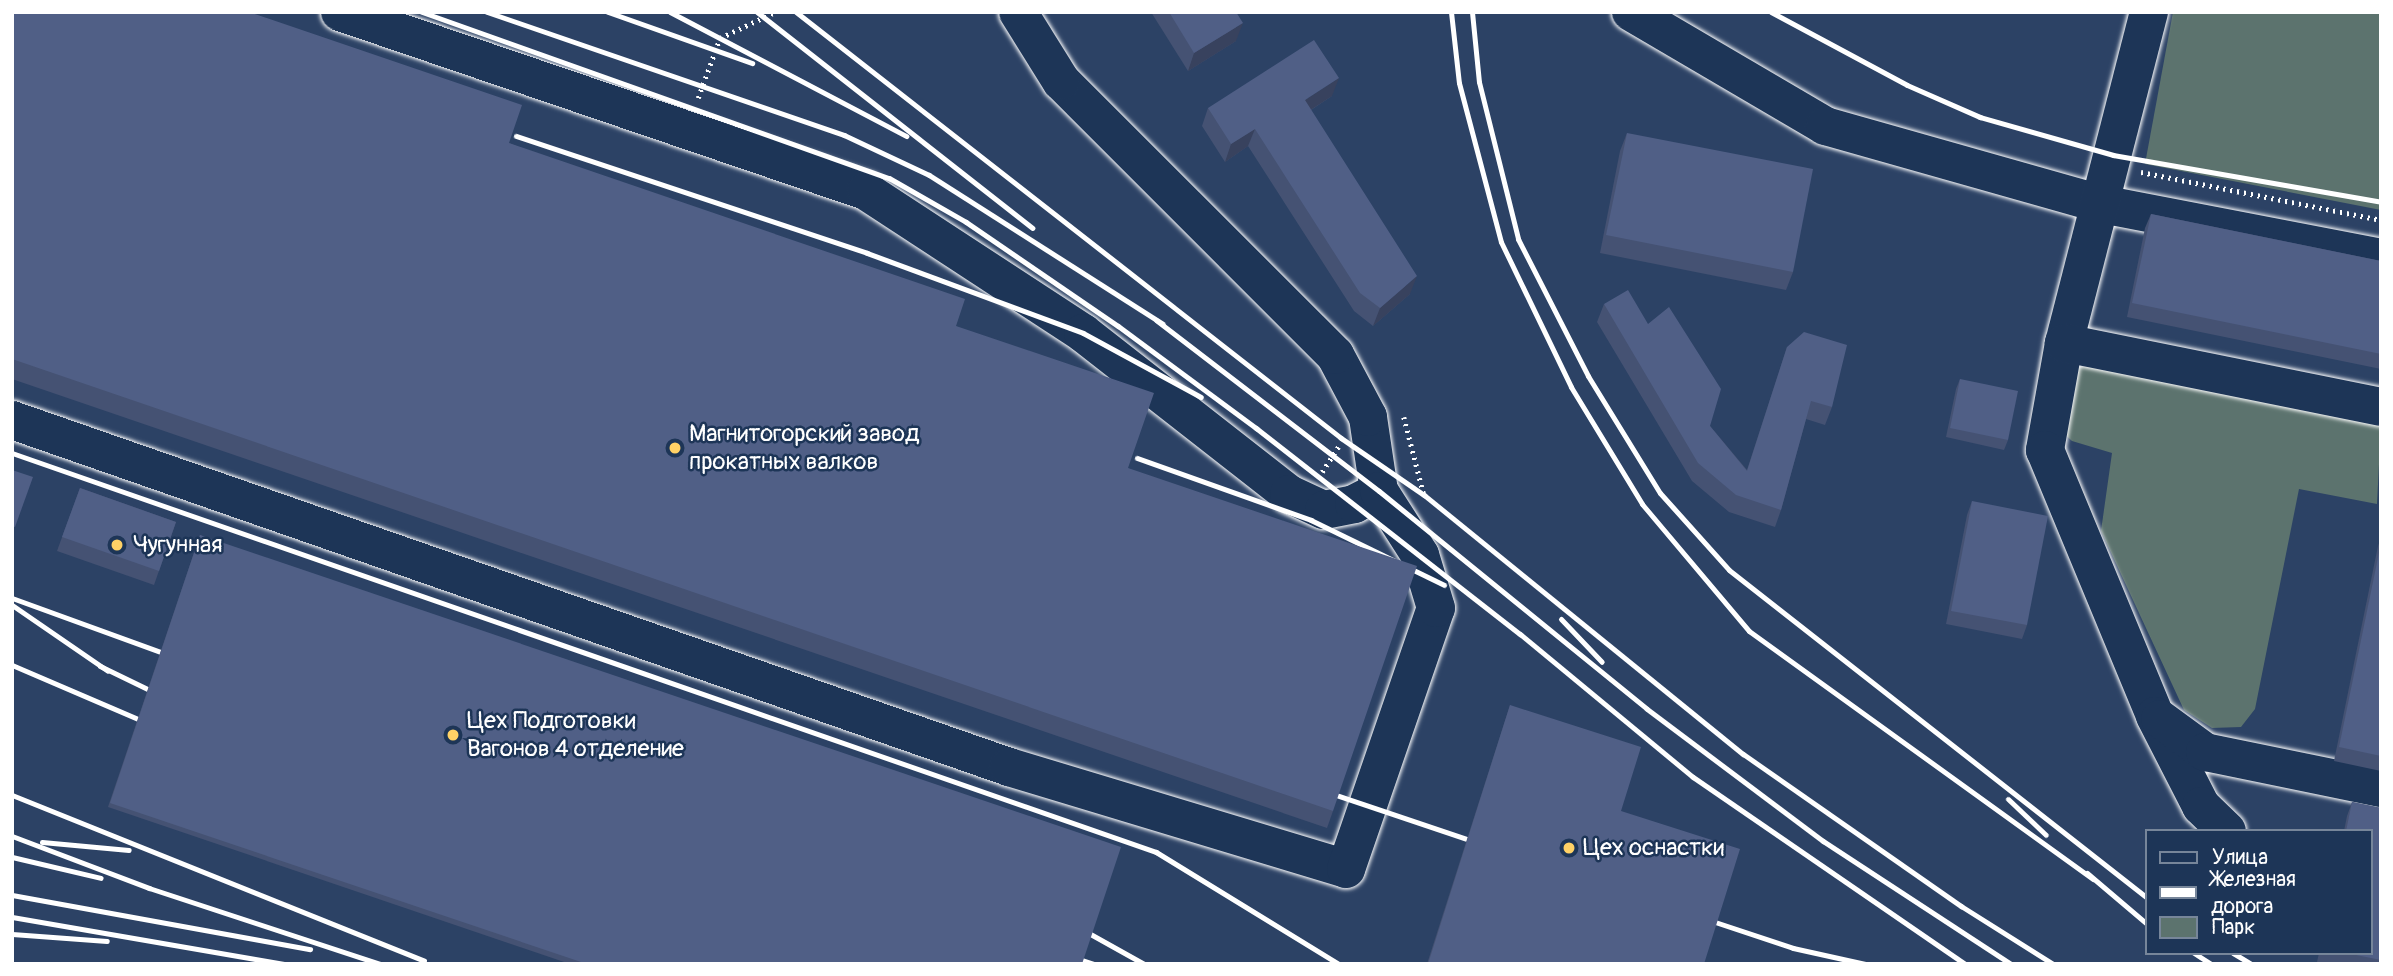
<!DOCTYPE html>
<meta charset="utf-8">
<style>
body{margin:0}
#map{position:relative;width:2393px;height:976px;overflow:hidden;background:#1d3557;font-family:Pangolin,sans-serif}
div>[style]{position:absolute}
.built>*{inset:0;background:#2c4265}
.green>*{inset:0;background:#5c736e}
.path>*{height:4.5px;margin-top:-2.25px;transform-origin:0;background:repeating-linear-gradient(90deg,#fff 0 2px,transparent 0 7px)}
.roads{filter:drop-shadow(0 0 2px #fff) drop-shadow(0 0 2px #fff)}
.minor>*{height:38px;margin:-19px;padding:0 19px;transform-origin:19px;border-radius:19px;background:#1d3557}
.rail>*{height:5px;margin:-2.5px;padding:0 2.5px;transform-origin:2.5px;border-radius:2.5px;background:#fff}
.wall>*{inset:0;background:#455273}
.shaded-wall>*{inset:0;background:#38425e}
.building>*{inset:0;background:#505f86}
.dots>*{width:19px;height:19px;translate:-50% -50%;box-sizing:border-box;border:4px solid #1d3557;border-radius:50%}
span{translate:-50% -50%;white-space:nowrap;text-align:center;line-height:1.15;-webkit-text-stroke:5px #1d3557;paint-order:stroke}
.poi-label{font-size:24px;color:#fff}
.left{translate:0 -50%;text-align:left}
.frame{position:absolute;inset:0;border:14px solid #fff;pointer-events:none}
.legend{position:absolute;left:2145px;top:829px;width:228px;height:126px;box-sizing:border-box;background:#1d3557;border:2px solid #77869a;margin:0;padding:9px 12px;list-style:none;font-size:21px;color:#fff}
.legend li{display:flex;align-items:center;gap:14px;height:35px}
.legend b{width:35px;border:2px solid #77869a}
</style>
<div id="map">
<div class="built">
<div style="clip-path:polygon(evenodd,12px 12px,2381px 12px,2381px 964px,12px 964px,12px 12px,2146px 831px,2370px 831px,2370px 953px,2146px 953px,2146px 831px)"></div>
</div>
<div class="green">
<div style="clip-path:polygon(2173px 12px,2381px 12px,2381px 210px,2145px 164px)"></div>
<div style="clip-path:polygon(2089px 366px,2381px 424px,2377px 504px,2299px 489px,2255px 709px,2241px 727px,2212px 728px,2184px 710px,2101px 531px,2112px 453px,2072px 441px,2061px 431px,2079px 367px)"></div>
</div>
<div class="path">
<div style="left:698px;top:98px;width:64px;rotate:-69.9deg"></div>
<div style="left:720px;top:38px;width:61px;rotate:-25.3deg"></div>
<div style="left:2141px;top:172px;width:245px;rotate:11.3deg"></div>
<div style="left:1404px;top:417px;width:81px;rotate:75.6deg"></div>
<div style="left:1322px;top:472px;width:30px;rotate:-57deg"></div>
</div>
<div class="roads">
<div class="minor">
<div style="left:340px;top:12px;width:556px;rotate:18.79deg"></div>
<div style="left:866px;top:191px;width:259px;rotate:33.2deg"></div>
<div style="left:1083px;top:333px;width:261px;rotate:38deg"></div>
<div style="left:1289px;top:494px;width:38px;rotate:25deg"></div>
<div style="left:1324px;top:510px;width:31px;rotate:-11deg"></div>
<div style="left:1354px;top:504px;width:28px;rotate:-27deg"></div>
<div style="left:1379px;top:491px;width:75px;rotate:-98.5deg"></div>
<div style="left:1368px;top:417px;width:70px;rotate:-118deg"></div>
<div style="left:1335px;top:355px;width:387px;rotate:-135deg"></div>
<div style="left:1061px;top:81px;width:81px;rotate:-121.9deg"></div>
<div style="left:1631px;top:12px;width:225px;rotate:30.4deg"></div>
<div style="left:1825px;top:126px;width:287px;rotate:15.8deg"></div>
<div style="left:2101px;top:204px;width:285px;rotate:10.9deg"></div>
<div style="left:2149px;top:12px;width:342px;rotate:104.4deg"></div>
<div style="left:2064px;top:343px;width:109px;rotate:100.1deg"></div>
<div style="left:2045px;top:450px;width:288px;rotate:67.5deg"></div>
<div style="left:2155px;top:716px;width:101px;rotate:62.9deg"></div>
<div style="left:2201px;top:806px;width:36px;rotate:44deg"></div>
<div style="left:2064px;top:343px;width:323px;rotate:11.4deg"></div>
<div style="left:12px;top:420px;width:1056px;rotate:19.19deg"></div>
<div style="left:1009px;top:767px;width:352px;rotate:16.8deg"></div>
<div style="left:1346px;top:869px;width:276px;rotate:-71deg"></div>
<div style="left:1436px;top:608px;width:55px;rotate:-106.8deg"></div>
<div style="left:1420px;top:555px;width:76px;rotate:-122.6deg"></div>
<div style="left:2160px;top:719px;width:56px;rotate:36.3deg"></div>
<div style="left:2205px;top:752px;width:180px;rotate:11.6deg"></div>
</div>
</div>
<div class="rail">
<div style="left:422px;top:12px;width:496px;rotate:19.6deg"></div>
<div style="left:889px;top:178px;width:89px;rotate:29.7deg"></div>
<div style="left:966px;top:222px;width:184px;rotate:34.4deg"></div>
<div style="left:1118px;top:326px;width:172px;rotate:36.5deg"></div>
<div style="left:1256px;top:428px;width:335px;rotate:38deg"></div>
<div style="left:1520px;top:634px;width:224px;rotate:39.6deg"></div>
<div style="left:1693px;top:777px;width:330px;rotate:34.5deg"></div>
<div style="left:487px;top:12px;width:378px;rotate:19deg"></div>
<div style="left:844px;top:135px;width:94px;rotate:25.2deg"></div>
<div style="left:929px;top:175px;width:277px;rotate:32.5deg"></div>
<div style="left:608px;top:12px;width:153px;rotate:19.5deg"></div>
<div style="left:670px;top:12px;width:267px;rotate:27.7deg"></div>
<div style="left:757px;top:12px;width:350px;rotate:38.1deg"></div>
<div style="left:796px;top:12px;width:692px;rotate:38.01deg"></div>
<div style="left:1341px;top:438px;width:101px;rotate:34.5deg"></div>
<div style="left:1424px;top:495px;width:411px;rotate:39.1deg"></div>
<div style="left:1743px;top:754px;width:266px;rotate:34.9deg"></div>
<div style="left:1961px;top:906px;width:109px;rotate:32.2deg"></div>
<div style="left:1451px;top:12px;width:71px;rotate:83.6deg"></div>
<div style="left:1459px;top:83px;width:164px;rotate:75.2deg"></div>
<div style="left:1501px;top:242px;width:161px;rotate:64.2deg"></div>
<div style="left:1571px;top:387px;width:137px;rotate:58.7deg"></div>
<div style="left:1642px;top:504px;width:166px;rotate:49.9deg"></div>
<div style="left:1749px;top:631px;width:424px;rotate:35.8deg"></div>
<div style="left:1472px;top:12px;width:70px;rotate:84.3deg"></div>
<div style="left:1479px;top:82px;width:162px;rotate:76deg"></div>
<div style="left:1518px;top:239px;width:154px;rotate:62.9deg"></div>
<div style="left:1588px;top:376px;width:137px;rotate:58.4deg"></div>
<div style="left:1660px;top:493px;width:103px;rotate:48.1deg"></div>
<div style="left:1729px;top:570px;width:530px;rotate:38.1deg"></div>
<div style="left:1771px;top:12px;width:154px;rotate:28.2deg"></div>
<div style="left:1907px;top:85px;width:80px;rotate:23.7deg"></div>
<div style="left:1980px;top:117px;width:138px;rotate:15.9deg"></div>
<div style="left:2113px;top:155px;width:272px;rotate:9.9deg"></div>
<div style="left:516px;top:136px;width:370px;rotate:18.4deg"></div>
<div style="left:867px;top:253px;width:230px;rotate:20.3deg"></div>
<div style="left:1083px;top:333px;width:134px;rotate:28.5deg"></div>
<div style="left:1156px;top:320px;width:281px;rotate:37.5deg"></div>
<div style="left:1379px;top:491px;width:345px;rotate:39.1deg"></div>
<div style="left:1647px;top:709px;width:220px;rotate:36.9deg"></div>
<div style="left:1823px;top:841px;width:225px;rotate:33.2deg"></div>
<div style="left:12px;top:453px;width:1212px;rotate:19.23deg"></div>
<div style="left:1156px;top:852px;width:215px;rotate:31.5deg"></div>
<div style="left:1137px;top:458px;width:185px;rotate:19.6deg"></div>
<div style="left:1311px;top:520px;width:148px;rotate:26deg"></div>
<div style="left:12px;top:598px;width:179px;rotate:20deg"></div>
<div style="left:12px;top:605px;width:116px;rotate:34.5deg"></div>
<div style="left:1561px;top:619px;width:59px;rotate:46.4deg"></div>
<div style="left:12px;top:665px;width:158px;rotate:23.2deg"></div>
<div style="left:100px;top:666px;width:71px;rotate:25.8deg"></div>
<div style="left:1321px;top:790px;width:172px;rotate:18.6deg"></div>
<div style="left:12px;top:795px;width:444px;rotate:21.9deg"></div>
<div style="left:2008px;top:799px;width:52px;rotate:43.5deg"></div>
<div style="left:12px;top:836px;width:147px;rotate:20.8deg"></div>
<div style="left:149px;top:888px;width:243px;rotate:18.2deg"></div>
<div style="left:42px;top:842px;width:87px;rotate:5.3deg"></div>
<div style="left:12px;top:857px;width:91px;rotate:13.3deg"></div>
<div style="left:2087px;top:873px;width:77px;rotate:40.3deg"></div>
<div style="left:12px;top:895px;width:303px;rotate:10.3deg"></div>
<div style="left:12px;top:917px;width:276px;rotate:9.8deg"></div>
<div style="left:1700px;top:917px;width:98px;rotate:18.4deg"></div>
<div style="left:1793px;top:948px;width:74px;rotate:12.5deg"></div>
<div style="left:1076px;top:926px;width:78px;rotate:29.2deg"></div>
<div style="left:12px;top:934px;width:95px;rotate:4.2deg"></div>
<div style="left:2194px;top:953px;width:20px;rotate:33deg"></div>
<div style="left:2233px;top:953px;width:21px;rotate:31deg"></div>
<div style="left:1063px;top:954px;width:32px;rotate:18deg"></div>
</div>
<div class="wall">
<div style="clip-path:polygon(12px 12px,509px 143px,956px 326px,1128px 468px,1333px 811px,1327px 828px,12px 379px)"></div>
<div style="clip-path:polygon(1151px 12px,1236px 12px,1236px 41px,1188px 71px)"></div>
<div style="clip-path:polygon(1332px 96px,1311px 110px,1410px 294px,1373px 326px,1354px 311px,1248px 146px,1225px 162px,1202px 126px,1208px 108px)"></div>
<div style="clip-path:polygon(1627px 133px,1793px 272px,1786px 290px,1600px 253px,1620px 151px)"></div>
<div style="clip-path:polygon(2151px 214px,2381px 261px,2381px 369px,2127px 317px,2145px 228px)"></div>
<div style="clip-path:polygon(1604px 304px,1648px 324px,1710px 426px,1747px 470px,1787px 347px,1832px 407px,1825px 425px,1806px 419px,1781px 510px,1775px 527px,1729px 512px,1692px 481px,1597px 322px)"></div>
<div style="clip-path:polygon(1960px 379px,2008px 440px,2004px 450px,1946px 437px,1956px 389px)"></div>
<div style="clip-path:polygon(80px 488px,176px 522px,154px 585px,57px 551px)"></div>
<div style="clip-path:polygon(1972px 501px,2027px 625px,2022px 639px,1946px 624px,1967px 515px)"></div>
<div style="clip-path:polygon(200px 535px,1082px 964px,570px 964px,108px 807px)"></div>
<div style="clip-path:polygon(2381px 538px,2381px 771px,2334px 761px,2378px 546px)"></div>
<div style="clip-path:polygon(1510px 705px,1621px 811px,1704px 964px,1427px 964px)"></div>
<div style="clip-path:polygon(2352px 802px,2381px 808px,2381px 964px,2324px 964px,2317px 962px,2319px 953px,2370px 953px,2370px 831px,2344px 831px,2347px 816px)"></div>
</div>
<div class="shaded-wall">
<div style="clip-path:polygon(1243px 23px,1236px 41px,1188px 71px,1194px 53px)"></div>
<div style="clip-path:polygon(1339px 78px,1332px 96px,1298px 118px,1305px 100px)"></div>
<div style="clip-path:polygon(1255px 129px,1248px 146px,1225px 162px,1231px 144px)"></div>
<div style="clip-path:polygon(1417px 276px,1410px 294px,1373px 326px,1380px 308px)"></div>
</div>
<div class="building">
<div style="clip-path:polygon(12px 12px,249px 12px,522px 105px,509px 143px,965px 299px,956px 326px,1154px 393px,1128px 468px,1417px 566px,1333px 811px,12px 359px)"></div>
<div style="clip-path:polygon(1169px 12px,1236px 12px,1243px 23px,1194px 53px)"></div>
<div style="clip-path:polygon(1314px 40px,1339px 78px,1305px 100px,1417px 276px,1380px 308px,1360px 293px,1255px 129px,1231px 144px,1208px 108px)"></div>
<div style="clip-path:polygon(1627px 133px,1813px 169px,1793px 272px,1606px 235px)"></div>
<div style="clip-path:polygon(2151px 214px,2381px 261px,2381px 354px,2132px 303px)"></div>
<div style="clip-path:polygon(1628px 290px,1648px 324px,1669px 307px,1721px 389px,1710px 426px,1747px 471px,1787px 347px,1804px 332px,1847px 345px,1832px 407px,1811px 401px,1781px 510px,1736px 495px,1698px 463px,1604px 304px)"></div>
<div style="clip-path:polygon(1960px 379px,2018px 391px,2008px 440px,1950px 428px)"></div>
<div style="clip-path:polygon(12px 470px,33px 477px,15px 527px,12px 526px)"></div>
<div style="clip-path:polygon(80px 488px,176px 522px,159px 571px,62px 537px)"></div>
<div style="clip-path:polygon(1972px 501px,2048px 516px,2027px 625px,1951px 611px)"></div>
<div style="clip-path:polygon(200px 535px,1121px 847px,1082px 964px,587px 964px,110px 803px)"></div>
<div style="clip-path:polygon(2381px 543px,2381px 756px,2339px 747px)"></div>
<div style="clip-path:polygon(1510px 705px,1641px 747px,1621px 811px,1740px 849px,1704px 964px,1428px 964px)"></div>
<div style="clip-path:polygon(2352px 802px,2381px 808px,2381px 960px,2346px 953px,2370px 953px,2370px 831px,2346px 831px)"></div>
</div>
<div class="dots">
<div style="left:675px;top:448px;background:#ffd166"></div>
<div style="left:117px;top:545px;background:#ffd166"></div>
<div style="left:453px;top:735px;background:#ffd166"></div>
<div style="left:1569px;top:848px;background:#ffd166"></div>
</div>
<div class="poi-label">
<span class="left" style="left:689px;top:448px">Магнитогорский завод<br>прокатных валков</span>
<span class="left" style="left:133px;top:545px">Чугунная</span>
<span class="left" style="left:467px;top:735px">Цех Подготовки<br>Вагонов 4 отделение</span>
<span class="left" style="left:1583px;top:848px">Цех оснастки</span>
</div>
<div class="frame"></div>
<ul class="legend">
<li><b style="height:9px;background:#1d3557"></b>Улица</li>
<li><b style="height:9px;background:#fff"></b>Железная дорога</li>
<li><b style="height:19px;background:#5c736e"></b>Парк</li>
</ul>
</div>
